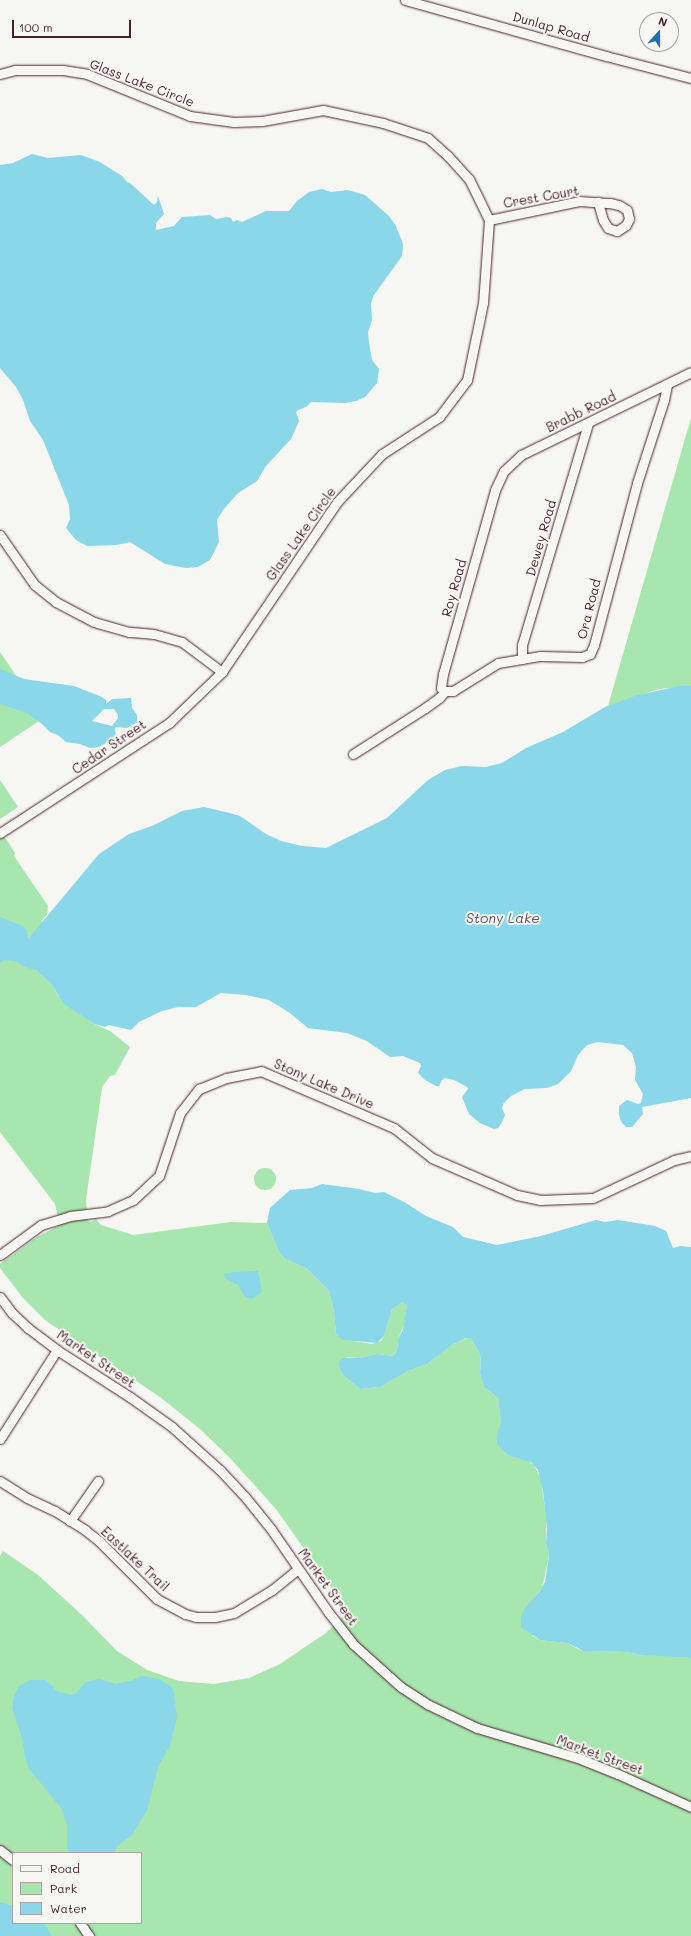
<!DOCTYPE html>
<style>
body{margin:0}
#map{position:relative;width:691px;height:1936px;overflow:hidden;background:#f6f6f2;font-family:Mali,sans-serif}
div>[style]{position:absolute}
.green>*{inset:0;background:#a7e6ae}
.round{border-radius:50%}
.water>*{inset:0;background:#89d7e8}
.roads{filter:drop-shadow(0 0 1px #4a1f2b) drop-shadow(0 0 1px #4a1f2b)}
.minor>*{height:9px;margin:-4.5px;padding:0 4.5px;transform-origin:4.5px;border-radius:4.5px;background:#f6f6f2}
span{translate:-50% -50%;white-space:nowrap;text-align:center;line-height:1.15;-webkit-text-stroke:4px #f6f6f2;paint-order:stroke}
.street-label{font-size:13px;color:#4a1f2b}
.water-label{font-size:14px;color:#5d5664;font-style:italic}
.legend{position:absolute;left:12px;top:1852px;width:130px;height:72px;box-sizing:border-box;background:#f6f6f2;border:1px solid #b1a0a2;margin:0;padding:5px 7px;list-style:none;font-size:12px;color:#4a1f2b}
.legend li{display:flex;align-items:center;gap:8px;height:20px}
.legend b{width:20px;border:1px solid #b1a0a2}
.north{position:absolute;left:639px;top:12px;width:40px;height:40px;box-sizing:border-box;background:#f6f6f2;border:1px solid #b1a0a2;border-radius:50%;rotate:21deg;font-size:11px;font-weight:700;line-height:16px;text-align:center;color:#4a1f2b}
.north::after{content:'';display:block;margin:auto;width:14px;height:18px;background:#1f6fb2;clip-path:polygon(50% 0,100% 100%,50% 72%,0 100%)}
.scale{position:absolute;left:12px;top:20px;width:119px;height:18px;box-sizing:border-box;border:2px solid #4a1f2b;border-top:0;padding-left:5px;font-size:12px;line-height:14px;white-space:nowrap;color:#4a1f2b;-webkit-text-stroke:3px #f6f6f2;paint-order:stroke}
</style>
<div id="map">
<div class="green">
<div style="clip-path:polygon(691px 418px,691px 686px,659px 689px,608px 706px)"></div>
<div style="clip-path:polygon(0 652px,25px 689px,39px 721px,0 747px)"></div>
<div style="clip-path:polygon(0 780px,18px 807px,0 819px)"></div>
<div style="clip-path:polygon(evenodd,0 834px,7px 840px,15px 853px,14px 856px,48px 906px,47px 915px,42px 920px,36px 970px,52px 985px,58px 995px,68px 1006px,94px 1024px,110px 1031px,130px 1047px,115px 1075px,110px 1076px,102px 1087px,86px 1200px,88px 1221px,91px 1222px,96px 1219px,101px 1225px,133px 1235px,231px 1222px,267px 1223px,279px 1252px,285px 1259px,306px 1268px,329px 1291px,334px 1312px,336px 1334px,347px 1340px,372px 1344px,381px 1341px,384px 1336px,392px 1310px,402px 1302px,405px 1303px,407px 1305px,404px 1325px,398px 1339px,397px 1351px,393px 1356px,377px 1354px,359px 1358px,347px 1357px,338px 1364px,342px 1374px,360px 1389px,380px 1387px,408px 1371px,427px 1364px,452px 1345px,467px 1338px,471px 1338px,481px 1357px,480px 1374px,484px 1387px,498px 1398px,501px 1422px,499px 1431px,514px 1457px,526px 1460px,534px 1465px,541px 1479px,546px 1517px,546px 1543px,549px 1556px,542px 1588px,524px 1611px,533px 1636px,540px 1640px,567px 1643px,578px 1649px,587px 1651px,626px 1652px,636px 1654px,691px 1658px,691px 1936px,0 1936px,0 1556px,3px 1551px,38px 1575px,83px 1616px,117px 1651px,147px 1670px,179px 1681px,214px 1684px,249px 1678px,280px 1664px,326px 1633px,348px 1611px,276px 1509px,229px 1457px,200px 1429px,160px 1397px,45px 1320px,23px 1298px,0 1268px,0 1264px,37px 1237px,60px 1225px,55px 1204px,0 1132px,0 834px,13px 1853px,141px 1853px,141px 1923px,13px 1923px,13px 1853px)"></div>
<div class="round" style="left:254px;top:1168px;width:22px;height:22px"></div>
</div>
<div class="water">
<div style="clip-path:polygon(32px 154px,48px 158px,81px 155px,100px 162px,122px 176px,127px 182px,130px 183px,154px 205px,157px 202px,158px 196px,164px 214px,156px 223px,156px 230px,174px 226px,182px 217px,210px 215px,216px 219px,227px 217px,231px 218px,233px 222px,237px 220px,242px 222px,266px 211px,289px 211px,297px 201px,309px 192px,322px 189px,331px 192px,348px 190px,365px 195px,389px 216px,396px 226px,403px 244px,402px 256px,374px 295px,371px 303px,372px 320px,368px 332px,369px 343px,372px 360px,379px 369px,377px 383px,365px 397px,356px 401px,345px 403px,311px 402px,306px 407px,298px 410px,296px 412px,299px 421px,291px 439px,266px 466px,257px 481px,238px 493px,223px 510px,217px 520px,219px 542px,210px 560px,198px 567px,186px 568px,165px 564px,130px 542px,117px 545px,87px 546px,76px 540px,66px 528px,70px 519px,69px 505px,43px 440px,30px 421px,23px 400px,16px 387px,0 368px,0 165px,13px 163px)"></div>
<div style="clip-path:polygon(evenodd,0 669px,24px 679px,74px 686px,102px 697px,106px 700px,106px 704px,112px 699px,131px 698px,132px 708px,137px 715px,137px 722px,127px 728px,115px 727px,116px 737px,99px 747px,90px 748px,80px 744px,66px 742px,58px 735px,50px 732px,42px 724px,27px 713px,0 704px,0 669px,104px 709px,114px 709px,118px 715px,118px 718px,112px 726px,92px 721px,104px 709px)"></div>
<div style="clip-path:polygon(679px 686px,691px 686px,691px 1098px,642px 1107px,643px 1114px,632px 1127px,626px 1127px,622px 1123px,619px 1115px,619px 1106px,627px 1100px,638px 1104px,641px 1103px,643px 1094px,635px 1080px,636px 1067px,632px 1053px,623px 1045px,598px 1042px,587px 1045px,578px 1055px,571px 1071px,558px 1084px,547px 1088px,525px 1089px,511px 1096px,503px 1104px,502px 1108px,505px 1115px,502px 1122px,498px 1128px,494px 1129px,480px 1123px,469px 1114px,462px 1097px,468px 1089px,467px 1087px,454px 1080px,445px 1078px,442px 1080px,439px 1086px,436px 1086px,425px 1080px,418px 1073px,421px 1066px,420px 1063px,403px 1056px,390px 1057px,367px 1041px,347px 1033px,308px 1028px,290px 1013px,269px 1000px,246px 995px,221px 993px,196px 1007px,178px 1007px,162px 1011px,139px 1022px,131px 1030px,109px 1025px,105px 1027px,94px 1024px,64px 1004px,52px 985px,36px 970px,25px 967px,15px 961px,5px 960px,0 963px,0 917px,23px 926px,27px 931px,28px 939px,99px 854px,129px 834px,152px 826px,182px 811px,204px 807px,230px 813px,240px 816px,266px 834px,281px 841px,302px 846px,326px 848px,387px 818px,428px 780px,445px 770px,462px 766px,486px 767px,502px 763px,526px 748px,563px 732px,605px 707px,635px 696px)"></div>
<div style="clip-path:polygon(322px 1184px,359px 1189px,375px 1193px,384px 1192px,406px 1203px,426px 1216px,453px 1227px,463px 1237px,497px 1245px,541px 1236px,596px 1220px,605px 1222px,618px 1220px,655px 1226px,666px 1231px,673px 1248px,680px 1246px,691px 1247px,691px 1658px,642px 1655px,626px 1652px,584px 1651px,567px 1643px,540px 1640px,521px 1627px,521px 1617px,525px 1608px,540px 1591px,545px 1582px,549px 1556px,546px 1543px,547px 1529px,543px 1491px,538px 1470px,532px 1463px,508px 1455px,497px 1444px,497px 1435px,501px 1422px,498px 1398px,484px 1387px,480px 1374px,481px 1357px,471px 1338px,466px 1338px,452px 1345px,427px 1364px,408px 1371px,380px 1387px,360px 1389px,342px 1374px,338px 1364px,342px 1358px,359px 1358px,377px 1354px,393px 1356px,397px 1351px,398px 1339px,403px 1329px,407px 1305px,402px 1302px,392px 1310px,384px 1336px,377px 1343px,343px 1340px,336px 1334px,334px 1312px,329px 1291px,306px 1268px,285px 1259px,279px 1252px,267px 1223px,270px 1208px,290px 1190px,312px 1188px)"></div>
<div style="clip-path:polygon(258px 1271px,262px 1292px,252px 1299px,245px 1297px,238px 1285px,226px 1279px,224px 1275px,224px 1274px,235px 1272px)"></div>
<div style="clip-path:polygon(141px 1676px,159px 1679px,173px 1688px,177px 1717px,170px 1746px,158px 1767px,147px 1810px,132px 1835px,117px 1846px,114px 1853px,69px 1853px,67px 1848px,67px 1826px,62px 1809px,29px 1769px,26px 1761px,22px 1738px,12px 1708px,14px 1696px,19px 1686px,30px 1680px,46px 1680px,58px 1692px,74px 1695px,86px 1682px,99px 1679px,116px 1684px,133px 1680px)"></div>
<div style="clip-path:polygon(0 1902px,13px 1906px,13px 1923px,44px 1923px,52px 1936px,0 1936px)"></div>
</div>
<div class="roads">
<div class="minor">
<div style="left:405px;top:0;width:209px;rotate:15.6deg"></div>
<div style="left:606px;top:56px;width:88px;rotate:14.5deg"></div>
<div style="left:0;top:74px;width:16px;rotate:-15deg"></div>
<div style="left:15px;top:70px;width:48px"></div>
<div style="left:63px;top:70px;width:24px;rotate:9deg"></div>
<div style="left:87px;top:74px;width:111px;rotate:22.2deg"></div>
<div style="left:190px;top:116px;width:44px;rotate:7.8deg"></div>
<div style="left:234px;top:122px;width:28px;rotate:-2deg"></div>
<div style="left:262px;top:121px;width:62px;rotate:-10.2deg"></div>
<div style="left:323px;top:110px;width:61px;rotate:12.2deg"></div>
<div style="left:383px;top:123px;width:47px;rotate:18.4deg"></div>
<div style="left:428px;top:138px;width:27px;rotate:42deg"></div>
<div style="left:448px;top:156px;width:31px;rotate:48deg"></div>
<div style="left:469px;top:179px;width:46px;rotate:64deg"></div>
<div style="left:489px;top:220px;width:83px;rotate:94.1deg"></div>
<div style="left:483px;top:303px;width:79px;rotate:101.7deg"></div>
<div style="left:467px;top:380px;width:46px;rotate:127.1deg"></div>
<div style="left:439px;top:417px;width:68px;rotate:147deg"></div>
<div style="left:382px;top:454px;width:66px;rotate:133.2deg"></div>
<div style="left:337px;top:502px;width:205px;rotate:124.1deg"></div>
<div style="left:222px;top:672px;width:50px;rotate:-143.1deg"></div>
<div style="left:182px;top:642px;width:29px;rotate:-164deg"></div>
<div style="left:154px;top:634px;width:25px;rotate:-175deg"></div>
<div style="left:129px;top:632px;width:36px;rotate:-164deg"></div>
<div style="left:94px;top:622px;width:43px;rotate:-152.2deg"></div>
<div style="left:56px;top:602px;width:28px;rotate:-141deg"></div>
<div style="left:34px;top:584px;width:60px;rotate:-124.8deg"></div>
<div style="left:489px;top:220px;width:92px;rotate:-11.9deg"></div>
<div style="left:579px;top:201px;width:31px;rotate:4deg"></div>
<div style="left:610px;top:203px;width:9px;rotate:13deg"></div>
<div style="left:619px;top:205px;width:9px;rotate:32deg"></div>
<div style="left:627px;top:210px;width:9px;rotate:77deg"></div>
<div style="left:629px;top:219px;width:7px;rotate:117deg"></div>
<div style="left:626px;top:225px;width:11px;rotate:146deg"></div>
<div style="left:617px;top:231px;width:9px;rotate:-162deg"></div>
<div style="left:608px;top:228px;width:9px;rotate:-122deg"></div>
<div style="left:603px;top:220px;width:19px;rotate:-106deg"></div>
<div style="left:522px;top:659px;width:14px;rotate:-90deg"></div>
<div style="left:522px;top:645px;width:232px;rotate:-73.4deg"></div>
<div style="left:445px;top:691px;width:5px;rotate:-143deg"></div>
<div style="left:441px;top:688px;width:14px;rotate:-82deg"></div>
<div style="left:443px;top:674px;width:191px;rotate:-74.2deg"></div>
<div style="left:495px;top:490px;width:21px;rotate:-65deg"></div>
<div style="left:504px;top:471px;width:23px;rotate:-43deg"></div>
<div style="left:521px;top:455px;width:189px;rotate:-26deg"></div>
<div style="left:445px;top:691px;width:8px"></div>
<div style="left:453px;top:691px;width:53px;rotate:-31.9deg"></div>
<div style="left:498px;top:663px;width:43px;rotate:-9.5deg"></div>
<div style="left:540px;top:656px;width:42px;rotate:1.4deg"></div>
<div style="left:582px;top:657px;width:9px;rotate:-21deg"></div>
<div style="left:590px;top:654px;width:10px;rotate:-66deg"></div>
<div style="left:594px;top:645px;width:168px;rotate:-75.1deg"></div>
<div style="left:637px;top:483px;width:87px;rotate:-72deg"></div>
<div style="left:664px;top:400px;width:16px;rotate:-79deg"></div>
<div style="left:353px;top:754px;width:85px;rotate:-32.6deg"></div>
<div style="left:425px;top:708px;width:17px;rotate:-36deg"></div>
<div style="left:439px;top:698px;width:9px;rotate:-49deg"></div>
<div style="left:0;top:833px;width:202px;rotate:-33.1deg"></div>
<div style="left:169px;top:723px;width:74px;rotate:-43.9deg"></div>
<div style="left:0;top:1255px;width:51px;rotate:-36.2deg"></div>
<div style="left:41px;top:1225px;width:30px;rotate:-17deg"></div>
<div style="left:70px;top:1216px;width:38px;rotate:-7deg"></div>
<div style="left:108px;top:1211px;width:27px;rotate:-24deg"></div>
<div style="left:133px;top:1200px;width:35px;rotate:-43deg"></div>
<div style="left:159px;top:1176px;width:66px;rotate:-71.6deg"></div>
<div style="left:180px;top:1113px;width:31px;rotate:-52deg"></div>
<div style="left:199px;top:1089px;width:29px;rotate:-22deg"></div>
<div style="left:226px;top:1078px;width:36px;rotate:-11deg"></div>
<div style="left:261px;top:1071px;width:145px;rotate:23.2deg"></div>
<div style="left:394px;top:1128px;width:48px;rotate:38.3deg"></div>
<div style="left:432px;top:1158px;width:93px;rotate:23.5deg"></div>
<div style="left:517px;top:1195px;width:24px;rotate:12deg"></div>
<div style="left:540px;top:1200px;width:53px;rotate:-2.2deg"></div>
<div style="left:593px;top:1198px;width:89px;rotate:-25.1deg"></div>
<div style="left:674px;top:1160px;width:17px;rotate:-13deg"></div>
<div style="left:0;top:1297px;width:20px;rotate:53deg"></div>
<div style="left:12px;top:1313px;width:22px;rotate:43deg"></div>
<div style="left:28px;top:1328px;width:36px;rotate:37deg"></div>
<div style="left:57px;top:1350px;width:87px;rotate:32.8deg"></div>
<div style="left:130px;top:1397px;width:52px;rotate:35.5deg"></div>
<div style="left:172px;top:1427px;width:64px;rotate:41.9deg"></div>
<div style="left:220px;top:1470px;width:38px;rotate:47deg"></div>
<div style="left:246px;top:1498px;width:40px;rotate:51deg"></div>
<div style="left:271px;top:1529px;width:102px;rotate:55.4deg"></div>
<div style="left:329px;top:1613px;width:39px;rotate:52deg"></div>
<div style="left:353px;top:1644px;width:64px;rotate:41.9deg"></div>
<div style="left:401px;top:1687px;width:33px;rotate:33deg"></div>
<div style="left:429px;top:1705px;width:53px;rotate:25.6deg"></div>
<div style="left:477px;top:1728px;width:105px;rotate:16.5deg"></div>
<div style="left:578px;top:1758px;width:43px;rotate:21.8deg"></div>
<div style="left:618px;top:1774px;width:80px;rotate:24.3deg"></div>
<div style="left:0;top:1439px;width:106px;rotate:-57.4deg"></div>
<div style="left:0;top:1481px;width:32px;rotate:32deg"></div>
<div style="left:27px;top:1498px;width:31px;rotate:25deg"></div>
<div style="left:55px;top:1511px;width:36px;rotate:32deg"></div>
<div style="left:85px;top:1530px;width:18px;rotate:38deg"></div>
<div style="left:99px;top:1541px;width:82px;rotate:45deg"></div>
<div style="left:157px;top:1599px;width:32px;rotate:28deg"></div>
<div style="left:185px;top:1614px;width:11px;rotate:15deg"></div>
<div style="left:196px;top:1617px;width:19px"></div>
<div style="left:215px;top:1617px;width:19px;rotate:-12deg"></div>
<div style="left:234px;top:1613px;width:44px;rotate:-31.2deg"></div>
<div style="left:272px;top:1590px;width:33px;rotate:-39deg"></div>
<div style="left:70px;top:1521px;width:49px;rotate:-55deg"></div>
<div style="left:0;top:1850px;width:16px;rotate:38deg"></div>
<div style="left:80px;top:1923px;width:16px;rotate:55deg"></div>
</div>
</div>
<div class="street-label">
<span style="left:551px;top:27px;rotate:16deg">Dunlap Road</span>
<span style="left:142px;top:83px;rotate:21deg">Glass Lake Circle</span>
<span style="left:541px;top:197px;rotate:-10deg">Crest Court</span>
<span style="left:581px;top:412px;rotate:-26deg">Brabb Road</span>
<span style="left:301px;top:534px;rotate:-55deg">Glass Lake Circle</span>
<span style="left:541px;top:538px;rotate:-74deg">Dewey Road</span>
<span style="left:454px;top:588px;rotate:-74deg">Roy Road</span>
<span style="left:589px;top:609px;rotate:-76deg">Ora Road</span>
<span style="left:109px;top:747px;rotate:-34deg">Cedar Street</span>
<span style="left:324px;top:1084px;rotate:23deg">Stony Lake Drive</span>
<span style="left:96px;top:1359px;rotate:34deg">Market Street</span>
<span style="left:135px;top:1559px;rotate:43deg">Eastlake Trail</span>
<span style="left:328px;top:1587px;rotate:54deg">Market Street</span>
<span style="left:600px;top:1755px;rotate:20deg">Market Street</span>
</div>
<div class="water-label">
<span style="left:503px;top:918px">Stony Lake</span>
</div>
<ul class="legend">
<li><b style="height:5px;background:#f6f6f2"></b>Road</li>
<li><b style="height:11px;background:#a7e6ae"></b>Park</li>
<li><b style="height:11px;background:#89d7e8"></b>Water</li>
</ul>
<div class="north">N</div>
<div class="scale">100 m</div>
</div>
